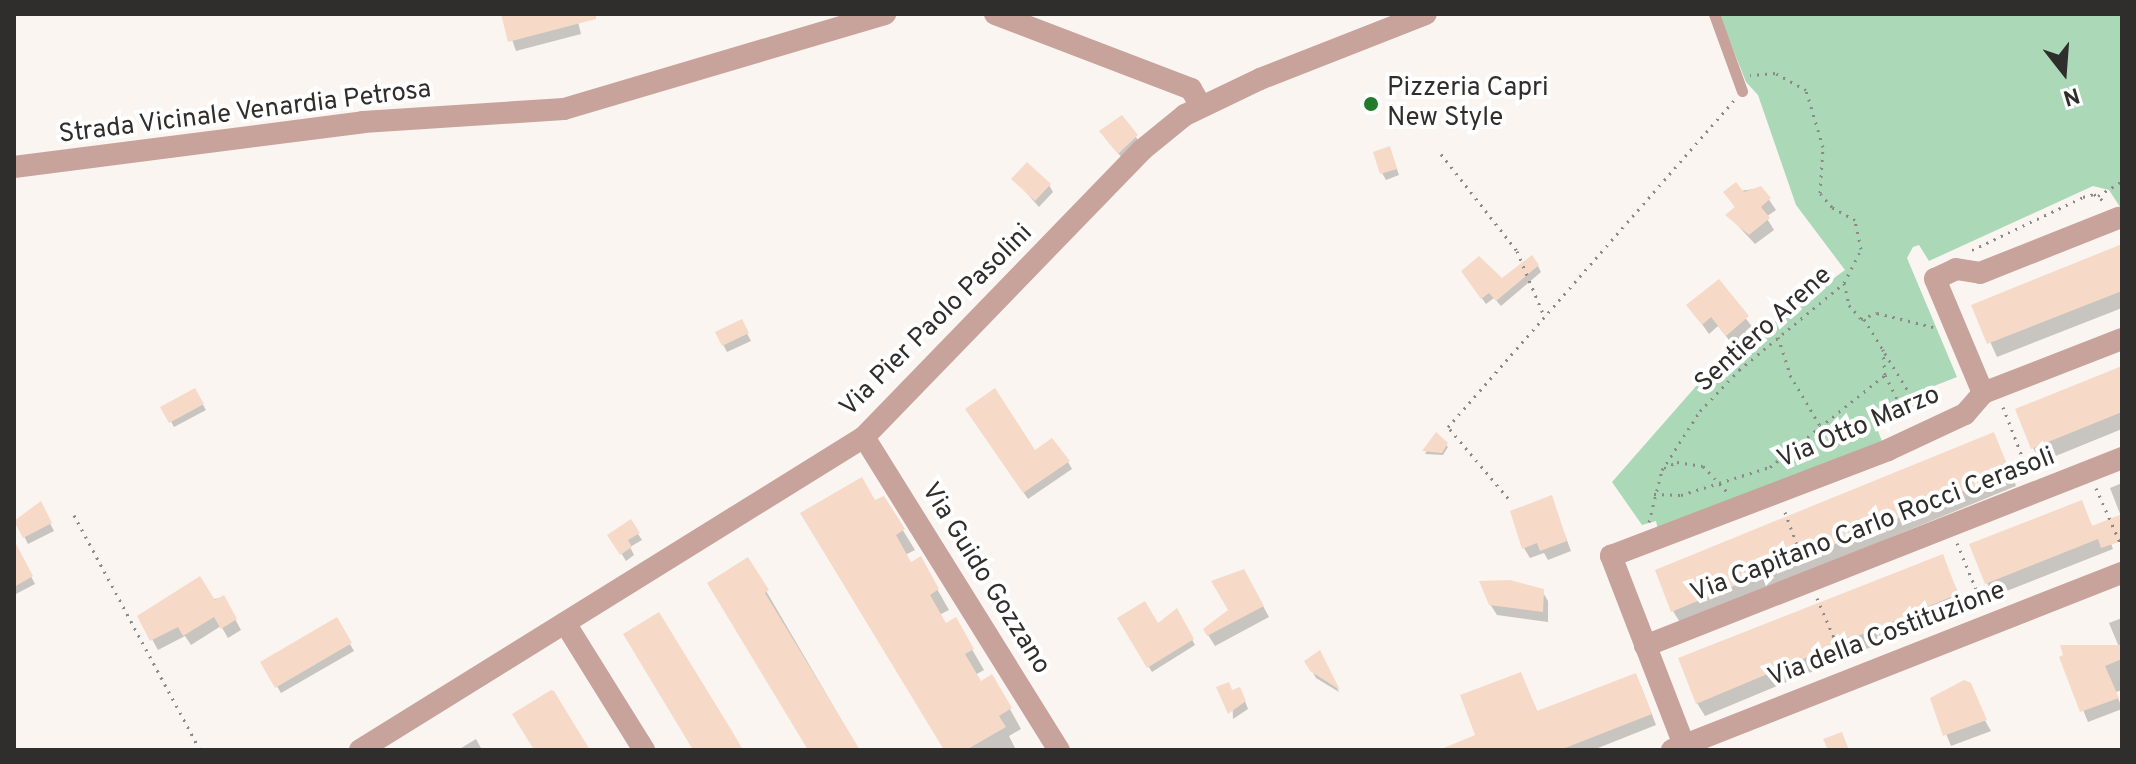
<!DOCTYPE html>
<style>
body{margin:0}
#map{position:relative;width:2136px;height:764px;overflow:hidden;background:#faf5f1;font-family:Overpass,sans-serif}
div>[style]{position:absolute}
.green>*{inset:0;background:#abd9b8}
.shadow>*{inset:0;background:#0003}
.building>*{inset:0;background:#f6dac7}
.path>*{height:3px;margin-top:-1.5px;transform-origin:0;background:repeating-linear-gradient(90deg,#8d8987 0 2px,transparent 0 8px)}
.service>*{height:11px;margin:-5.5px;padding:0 5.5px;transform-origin:5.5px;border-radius:5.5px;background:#c8a39b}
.minor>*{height:22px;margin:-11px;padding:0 11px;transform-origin:11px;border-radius:11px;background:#c8a39b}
.tertiary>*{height:22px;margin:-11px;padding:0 11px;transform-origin:11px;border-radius:11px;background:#c8a39b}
.dots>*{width:22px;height:22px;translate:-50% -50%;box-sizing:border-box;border:4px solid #fff;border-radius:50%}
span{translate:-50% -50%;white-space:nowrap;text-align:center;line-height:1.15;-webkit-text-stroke:8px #fff;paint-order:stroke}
.poi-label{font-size:26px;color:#302e2d}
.left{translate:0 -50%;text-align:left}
.street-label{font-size:26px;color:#302e2d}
.frame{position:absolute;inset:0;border:16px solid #302e2d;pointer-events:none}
.north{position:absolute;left:2024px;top:32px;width:80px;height:80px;-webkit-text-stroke:6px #fff;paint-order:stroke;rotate:163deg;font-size:22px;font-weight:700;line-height:32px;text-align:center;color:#302e2d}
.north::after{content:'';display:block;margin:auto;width:28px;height:36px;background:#302e2d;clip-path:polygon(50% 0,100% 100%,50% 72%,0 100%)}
</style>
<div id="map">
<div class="green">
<div style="clip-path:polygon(1719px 14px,2122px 14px,2122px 210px,2109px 190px,2093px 186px,1929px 261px,1919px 245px,1913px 247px,1907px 258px,1957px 377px,1916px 393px,1921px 405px,1875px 423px,1883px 444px,1658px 530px,1656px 521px,1642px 525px,1612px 482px,1712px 368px,1845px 270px,1796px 205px,1758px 95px,1746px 82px)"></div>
</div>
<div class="shadow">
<div style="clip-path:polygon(503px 14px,576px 14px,581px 34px,516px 51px)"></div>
<div style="clip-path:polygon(1136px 137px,1140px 143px,1123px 159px,1105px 138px)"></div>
<div style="clip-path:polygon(1392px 155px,1399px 175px,1386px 180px,1382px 173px)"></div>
<div style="clip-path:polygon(1014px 179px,1049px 185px,1053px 192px,1039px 207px)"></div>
<div style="clip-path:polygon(1761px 188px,1776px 210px,1766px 217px,1774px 230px,1755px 244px,1728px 215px,1736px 209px,1726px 193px)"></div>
<div style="clip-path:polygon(2122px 246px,2122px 308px,1997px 357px,1974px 306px)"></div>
<div style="clip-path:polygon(1538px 266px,1541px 272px,1501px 306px,1494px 298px,1486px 304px,1467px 278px,1502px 280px)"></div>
<div style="clip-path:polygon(1718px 282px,1753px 328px,1733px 345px,1718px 326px,1709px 334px,1689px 306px)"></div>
<div style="clip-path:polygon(741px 322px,751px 341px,727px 352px,717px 333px)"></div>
<div style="clip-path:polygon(2122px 368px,2122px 429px,2041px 462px,2033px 448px)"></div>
<div style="clip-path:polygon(194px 390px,206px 410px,174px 427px,163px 407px)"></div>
<div style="clip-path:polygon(972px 416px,1035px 453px,1068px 462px,1072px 469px,1028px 499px)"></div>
<div style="clip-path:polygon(1436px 435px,1448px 447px,1443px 455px,1425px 454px)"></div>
<div style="clip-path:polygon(1994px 435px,2016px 486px,1681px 624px,1673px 611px)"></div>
<div style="clip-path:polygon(2122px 483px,2122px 519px,2110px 488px)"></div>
<div style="clip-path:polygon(1551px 497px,1571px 551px,1548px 560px,1544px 553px,1530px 558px,1524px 548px)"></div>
<div style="clip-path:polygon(883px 498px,915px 550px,905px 555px,910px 564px,920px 559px,949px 610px,939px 615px,945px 625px,955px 620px,984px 670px,975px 675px,980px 684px,992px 677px,1021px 729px,1009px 736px,1015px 748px,1011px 750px,945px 750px,875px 503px)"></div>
<div style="clip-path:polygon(2081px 502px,2093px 528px,2109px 538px,2113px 549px,1994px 596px,1987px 583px)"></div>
<div style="clip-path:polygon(40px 504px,54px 531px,28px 544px,17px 522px)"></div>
<div style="clip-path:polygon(630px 522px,642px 540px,630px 547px,634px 555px,626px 561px,610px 535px)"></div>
<div style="clip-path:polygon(17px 550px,35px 584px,14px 595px,14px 551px)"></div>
<div style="clip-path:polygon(1942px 557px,1965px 608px,1705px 716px,1697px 703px)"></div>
<div style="clip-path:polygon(748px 560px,859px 750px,809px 750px)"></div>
<div style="clip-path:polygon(1244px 571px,1269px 617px,1215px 646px,1205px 630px,1231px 611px)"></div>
<div style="clip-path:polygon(1542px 591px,1548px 601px,1548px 622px,1497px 615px,1490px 604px)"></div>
<div style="clip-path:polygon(223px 597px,241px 630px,228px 638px,221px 626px,191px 645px,185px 636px,158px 650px,140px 617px)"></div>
<div style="clip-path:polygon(1177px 611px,1195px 645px,1152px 672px,1120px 619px,1157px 626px)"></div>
<div style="clip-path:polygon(2122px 618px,2122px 690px,2116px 692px,2122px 709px,2088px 722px,2062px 658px,2119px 647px,2109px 623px)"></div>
<div style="clip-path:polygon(336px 620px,354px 651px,281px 693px,263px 663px)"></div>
<div style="clip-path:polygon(1319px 653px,1339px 692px,1316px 678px,1307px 662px)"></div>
<div style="clip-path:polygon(1521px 674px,1538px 713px,1641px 686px,1656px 725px,1593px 750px,1442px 750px,1478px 736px)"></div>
<div style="clip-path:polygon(1963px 682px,1991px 731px,1951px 746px,1932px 699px)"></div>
<div style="clip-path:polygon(1232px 692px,1243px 696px,1248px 709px,1233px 719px)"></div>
<div style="clip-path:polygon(476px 739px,482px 750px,458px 750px)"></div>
</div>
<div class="building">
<div style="clip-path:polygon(501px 14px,596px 14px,596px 19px,508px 42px)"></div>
<div style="clip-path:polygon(1122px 115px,1138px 135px,1118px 154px,1099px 131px)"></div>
<div style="clip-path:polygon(1390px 146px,1397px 169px,1380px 174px,1373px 152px)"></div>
<div style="clip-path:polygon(1027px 162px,1051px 184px,1035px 201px,1011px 179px)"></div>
<div style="clip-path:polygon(1736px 182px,1744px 192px,1761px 186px,1771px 198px,1761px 207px,1770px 218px,1749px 235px,1725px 215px,1735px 207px,1723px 192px)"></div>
<div style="clip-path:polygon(2122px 244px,2122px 291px,1987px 344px,1971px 305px)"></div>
<div style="clip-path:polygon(1532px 255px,1539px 265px,1496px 301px,1489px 293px,1481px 299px,1461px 271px,1479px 256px,1502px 278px)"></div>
<div style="clip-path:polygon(1719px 279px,1749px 316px,1726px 336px,1711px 317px,1702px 325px,1686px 305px)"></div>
<div style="clip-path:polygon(742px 319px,749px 333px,722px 346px,715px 332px)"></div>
<div style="clip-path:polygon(2122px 366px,2122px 412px,2031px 449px,2015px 409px)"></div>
<div style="clip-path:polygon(195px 388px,204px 404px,169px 423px,160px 407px)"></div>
<div style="clip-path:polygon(995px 388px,1035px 450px,1052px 438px,1070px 461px,1023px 493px,965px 409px)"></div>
<div style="clip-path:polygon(1436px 432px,1448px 443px,1442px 453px,1422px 451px)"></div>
<div style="clip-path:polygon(1994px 432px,2010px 472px,1671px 612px,1655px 570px)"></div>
<div style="clip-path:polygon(862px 477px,875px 500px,884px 496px,905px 529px,896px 535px,911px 562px,921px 556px,939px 589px,930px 595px,946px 623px,956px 617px,974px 649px,965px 654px,981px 681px,992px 674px,1012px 708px,999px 716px,1006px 727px,966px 750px,944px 750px,800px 513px)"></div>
<div style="clip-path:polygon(1552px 495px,1567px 541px,1540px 551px,1537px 543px,1522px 549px,1510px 511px)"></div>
<div style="clip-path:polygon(2082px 500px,2092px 526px,2122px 514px,2122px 541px,2101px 548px,2098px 539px,1985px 584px,1969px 544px)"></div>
<div style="clip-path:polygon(41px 501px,52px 523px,23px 538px,14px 521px)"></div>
<div style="clip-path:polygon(631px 519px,640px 533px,628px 540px,632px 547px,620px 555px,607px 535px)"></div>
<div style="clip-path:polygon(14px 540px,33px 576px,14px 587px)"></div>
<div style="clip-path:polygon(1943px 554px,1958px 594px,1696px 704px,1678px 658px)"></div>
<div style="clip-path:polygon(748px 557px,769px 590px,765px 593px,860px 750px,808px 750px,707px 583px)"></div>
<div style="clip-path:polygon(1244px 569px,1264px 606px,1207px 636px,1203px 629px,1228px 610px,1211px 581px)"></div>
<div style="clip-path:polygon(200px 576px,215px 600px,224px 595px,237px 619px,221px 629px,214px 617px,183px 636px,178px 627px,150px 641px,137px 616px)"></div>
<div style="clip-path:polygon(1510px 580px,1544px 589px,1543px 612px,1489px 605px,1479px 581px)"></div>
<div style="clip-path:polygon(1145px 601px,1158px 623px,1177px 608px,1194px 639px,1147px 668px,1117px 618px)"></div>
<div style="clip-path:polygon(659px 612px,732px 731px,743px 750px,693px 750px,623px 634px)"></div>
<div style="clip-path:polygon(337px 617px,352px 643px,275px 688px,260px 662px)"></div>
<div style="clip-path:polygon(2060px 645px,2122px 645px,2122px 659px,2105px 666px,2119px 698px,2080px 712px,2059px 657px,2063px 655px)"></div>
<div style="clip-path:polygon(1320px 650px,1340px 690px,1310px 671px,1304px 661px)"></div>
<div style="clip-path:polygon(1521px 672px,1537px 711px,1636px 673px,1652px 714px,1560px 750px,1439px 750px,1475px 735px,1460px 695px)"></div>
<div style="clip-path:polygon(1964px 680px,1971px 683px,1987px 720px,1943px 736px,1930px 698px)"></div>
<div style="clip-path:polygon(1229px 682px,1232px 690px,1240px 687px,1246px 701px,1228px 714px,1216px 687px)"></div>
<div style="clip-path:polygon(551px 690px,554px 691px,590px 750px,534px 750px,512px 714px)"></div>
<div style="clip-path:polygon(1842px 732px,1849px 750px,1828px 750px,1823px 739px)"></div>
</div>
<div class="path">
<div style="left:1441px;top:154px;width:123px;rotate:51.9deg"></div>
<div style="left:1517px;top:251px;width:70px;rotate:67.4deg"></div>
<div style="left:2098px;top:196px;width:28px;rotate:-32deg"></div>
<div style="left:1972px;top:250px;width:123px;rotate:-25.5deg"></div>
<div style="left:2083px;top:197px;width:11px;rotate:-15deg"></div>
<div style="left:2094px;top:194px;width:14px;rotate:36deg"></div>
<div style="left:1844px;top:283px;width:23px;rotate:77deg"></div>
<div style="left:1849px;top:305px;width:18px;rotate:49deg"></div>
<div style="left:1861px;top:319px;width:17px;rotate:-21deg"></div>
<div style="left:1877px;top:313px;width:58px;rotate:14deg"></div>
<div style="left:1864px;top:319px;width:111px;rotate:58.6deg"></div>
<div style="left:1778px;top:337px;width:40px;rotate:72deg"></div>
<div style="left:1790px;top:375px;width:63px;rotate:59.3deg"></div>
<div style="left:1883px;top:349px;width:26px;rotate:86deg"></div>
<div style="left:1885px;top:375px;width:29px;rotate:63deg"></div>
<div style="left:2003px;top:407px;width:72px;rotate:68.8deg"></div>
<div style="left:1664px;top:468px;width:14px;rotate:-25deg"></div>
<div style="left:1677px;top:462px;width:26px;rotate:9deg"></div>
<div style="left:1703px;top:466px;width:35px;rotate:47deg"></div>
<div style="left:2096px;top:488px;width:64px;rotate:66.2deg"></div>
<div style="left:1654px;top:494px;width:27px;rotate:2deg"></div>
<div style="left:1681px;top:495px;width:93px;rotate:-17.5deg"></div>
<div style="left:1770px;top:467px;width:147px;rotate:-38.7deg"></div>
<div style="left:1508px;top:498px;width:93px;rotate:-130.2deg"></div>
<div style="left:1448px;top:427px;width:434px;rotate:-48.8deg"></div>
<div style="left:1785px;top:512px;width:52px;rotate:69.8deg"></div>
<div style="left:74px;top:515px;width:267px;rotate:61.8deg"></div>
<div style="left:1649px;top:522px;width:54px;rotate:-76deg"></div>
<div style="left:1662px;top:470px;width:70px;rotate:-57.2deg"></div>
<div style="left:1700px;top:411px;width:57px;rotate:-46.4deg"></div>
<div style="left:1739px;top:370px;width:136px;rotate:-39.6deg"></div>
<div style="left:1844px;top:283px;width:38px;rotate:-63deg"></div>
<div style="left:1861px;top:249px;width:30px;rotate:-102deg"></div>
<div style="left:1855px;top:220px;width:26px;rotate:-151deg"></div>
<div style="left:1832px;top:207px;width:18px;rotate:-131deg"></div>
<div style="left:1820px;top:193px;width:46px;rotate:-86.3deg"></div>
<div style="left:1823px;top:147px;width:59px;rotate:-106.6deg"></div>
<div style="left:1806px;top:90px;width:35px;rotate:-151deg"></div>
<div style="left:1775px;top:73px;width:25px;rotate:175deg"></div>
<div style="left:1957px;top:543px;width:68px;rotate:67.6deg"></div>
<div style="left:1817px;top:598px;width:69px;rotate:66.8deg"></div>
</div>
<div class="service">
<div style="left:1714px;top:14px;width:82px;rotate:70deg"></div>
</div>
<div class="minor">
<div style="left:995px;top:14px;width:210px;rotate:20.9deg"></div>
<div style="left:1191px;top:89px;width:20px;rotate:60deg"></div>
<div style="left:14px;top:167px;width:352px;rotate:-7.3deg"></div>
<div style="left:363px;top:122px;width:201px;rotate:-3.7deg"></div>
<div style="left:564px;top:109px;width:335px;rotate:-16.5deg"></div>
<div style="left:1983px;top:393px;width:124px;rotate:-112.8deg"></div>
<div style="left:1935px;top:279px;width:23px;rotate:-25deg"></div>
<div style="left:1956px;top:269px;width:24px;rotate:9deg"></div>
<div style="left:1980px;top:273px;width:149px;rotate:-21.7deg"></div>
<div style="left:864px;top:437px;width:369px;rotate:58.1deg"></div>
<div style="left:1645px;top:646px;width:513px;rotate:-21.51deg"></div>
<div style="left:1684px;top:745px;width:203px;rotate:-111.1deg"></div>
<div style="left:1611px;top:556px;width:297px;rotate:-20.9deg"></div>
<div style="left:1888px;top:450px;width:85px;rotate:-25.1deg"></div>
<div style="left:1965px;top:414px;width:28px;rotate:-49deg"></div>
<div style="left:1983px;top:393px;width:149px;rotate:-21.2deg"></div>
</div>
<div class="tertiary">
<div style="left:565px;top:623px;width:150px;rotate:58.1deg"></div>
<div style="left:360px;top:750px;width:593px;rotate:-31.84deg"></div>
<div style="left:864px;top:437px;width:400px;rotate:-45.9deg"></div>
<div style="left:1142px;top:150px;width:55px;rotate:-39.1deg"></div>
<div style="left:1185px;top:115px;width:83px;rotate:-25.6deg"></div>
<div style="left:1260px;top:79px;width:178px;rotate:-21.4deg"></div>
<div style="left:1672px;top:750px;width:484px;rotate:-21.5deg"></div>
</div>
<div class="dots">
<div style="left:1371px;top:104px;background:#217b2a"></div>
</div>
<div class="poi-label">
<span class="left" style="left:1387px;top:104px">Pizzeria Capri<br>New Style</span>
</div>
<div class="street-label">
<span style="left:245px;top:113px;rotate:-7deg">Strada Vicinale Venardia Petrosa</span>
<span style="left:937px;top:321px;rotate:-45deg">Via Pier Paolo Pasolini</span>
<span style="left:1764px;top:330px;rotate:-42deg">Sentiero Arene</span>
<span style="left:1859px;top:428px;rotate:-23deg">Via Otto Marzo</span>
<span style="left:1873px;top:526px;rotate:-21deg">Via Capitano Carlo Rocci Cerasoli</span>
<span style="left:985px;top:579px;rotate:58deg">Via Guido Gozzano</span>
<span style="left:1887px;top:635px;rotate:-21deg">Via della Costituzione</span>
</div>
<div class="frame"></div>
<div class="north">N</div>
</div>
